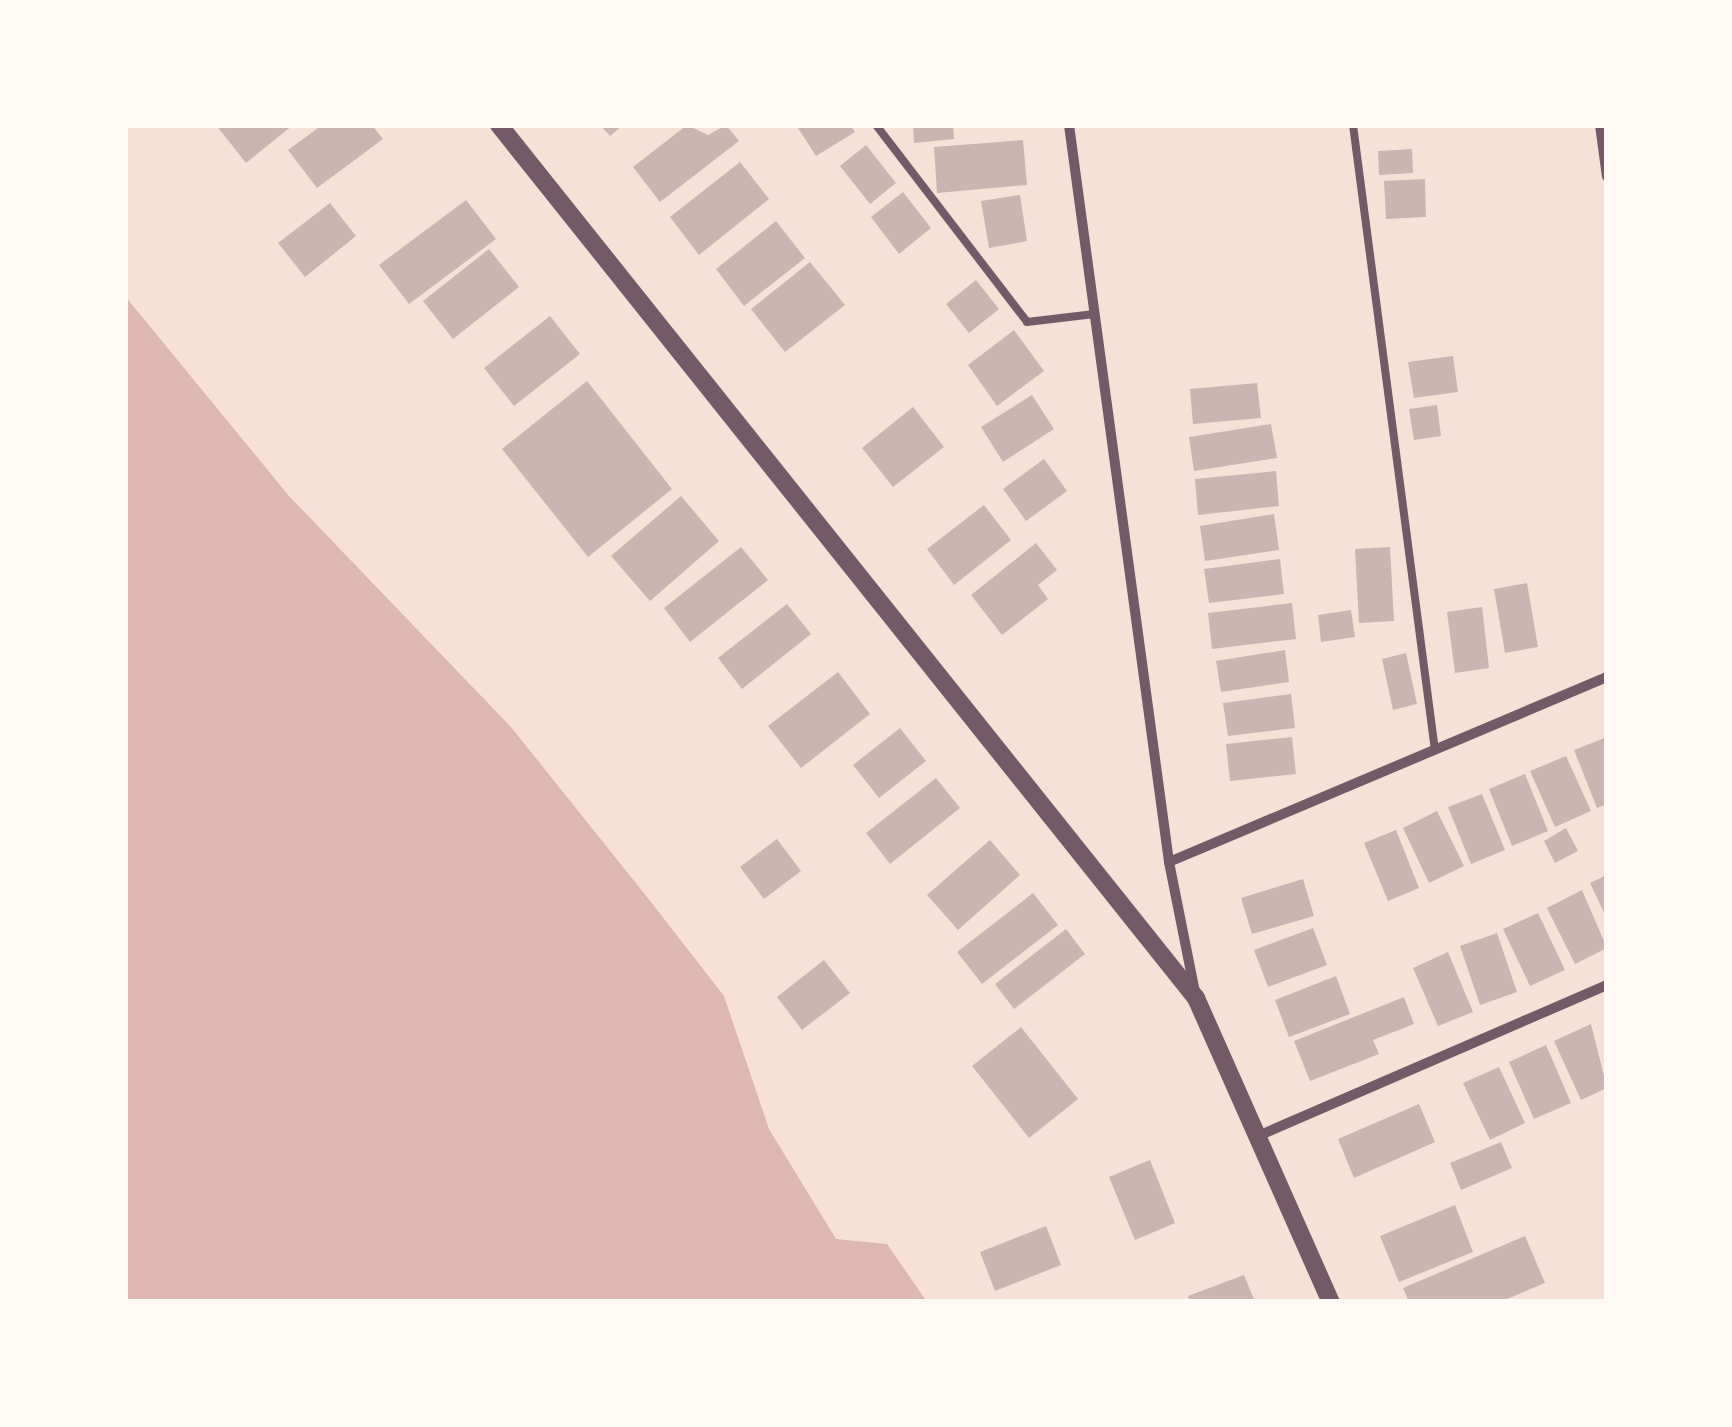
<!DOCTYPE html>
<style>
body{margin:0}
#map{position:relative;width:1732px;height:1427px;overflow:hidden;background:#f7e1d7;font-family:"Varela Round",sans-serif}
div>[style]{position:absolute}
.water>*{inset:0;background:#dcb8b0}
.building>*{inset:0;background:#ccb4b1}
.service>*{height:8px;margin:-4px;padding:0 4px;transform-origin:4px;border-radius:4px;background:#755966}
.minor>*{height:10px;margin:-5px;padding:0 5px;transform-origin:5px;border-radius:5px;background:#755966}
.tertiary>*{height:18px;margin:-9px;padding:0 9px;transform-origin:9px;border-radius:9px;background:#755966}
span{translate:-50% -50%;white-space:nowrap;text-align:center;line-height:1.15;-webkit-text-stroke:8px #fffaf5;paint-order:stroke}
.frame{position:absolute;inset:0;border:128px solid #fffaf5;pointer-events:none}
</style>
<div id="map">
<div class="water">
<div style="clip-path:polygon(125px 296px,289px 496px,511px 727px,651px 902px,724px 996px,769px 1129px,836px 1239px,887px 1244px,927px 1302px,125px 1302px)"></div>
</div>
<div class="building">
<div style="clip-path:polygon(216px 125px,293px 125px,246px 163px)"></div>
<div style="clip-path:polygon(322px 125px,372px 125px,383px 139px,317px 188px,288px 150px)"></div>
<div style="clip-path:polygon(600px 125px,623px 125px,610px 136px)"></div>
<div style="clip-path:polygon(687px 125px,708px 135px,726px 125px,739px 141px,660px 202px,633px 167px)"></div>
<div style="clip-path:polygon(796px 125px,850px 125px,855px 132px,816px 156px)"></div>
<div style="clip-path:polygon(913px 125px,953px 125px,954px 139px,914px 143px)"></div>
<div style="clip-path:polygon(1023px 140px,1027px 185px,937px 193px,934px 147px)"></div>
<div style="clip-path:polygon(866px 145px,896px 183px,870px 204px,840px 166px)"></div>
<div style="clip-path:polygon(1412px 149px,1413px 173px,1379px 175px,1378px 151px)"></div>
<div style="clip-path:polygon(740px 162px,769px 199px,699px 255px,670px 217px)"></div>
<div style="clip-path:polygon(1425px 179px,1426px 217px,1386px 219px,1384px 181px)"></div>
<div style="clip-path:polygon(903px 192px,931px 228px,899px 254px,871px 217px)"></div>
<div style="clip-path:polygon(1020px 195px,1027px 241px,989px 248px,981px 201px)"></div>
<div style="clip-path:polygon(466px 200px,496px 239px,409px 304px,379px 265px)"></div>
<div style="clip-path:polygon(330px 203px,356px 236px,305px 277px,278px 243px)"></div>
<div style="clip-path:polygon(776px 221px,805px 258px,744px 306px,716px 269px)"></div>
<div style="clip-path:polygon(489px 249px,519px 287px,453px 339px,423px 301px)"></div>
<div style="clip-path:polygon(810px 262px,845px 305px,785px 352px,751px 309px)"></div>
<div style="clip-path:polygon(976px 280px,999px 309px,969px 333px,946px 304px)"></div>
<div style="clip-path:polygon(550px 316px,580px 354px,514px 406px,484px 368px)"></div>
<div style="clip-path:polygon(1014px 330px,1044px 371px,997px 406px,968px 365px)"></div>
<div style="clip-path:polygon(1453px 356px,1458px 392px,1414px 398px,1408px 362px)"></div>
<div style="clip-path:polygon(587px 381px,672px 489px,588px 557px,502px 449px)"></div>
<div style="clip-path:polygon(1257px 383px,1261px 418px,1193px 424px,1190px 389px)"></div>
<div style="clip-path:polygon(1032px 395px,1054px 429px,1003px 462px,981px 427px)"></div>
<div style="clip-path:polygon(1437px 405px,1441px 436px,1414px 440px,1409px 409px)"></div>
<div style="clip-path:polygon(913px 407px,944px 447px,893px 487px,862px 448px)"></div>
<div style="clip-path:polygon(1271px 424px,1277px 458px,1194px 471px,1189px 437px)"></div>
<div style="clip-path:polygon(1044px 459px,1067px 491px,1026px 521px,1003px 489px)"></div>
<div style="clip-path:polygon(1276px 471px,1279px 506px,1198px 515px,1195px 479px)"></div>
<div style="clip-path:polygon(681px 496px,719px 541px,650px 601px,611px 556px)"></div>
<div style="clip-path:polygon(984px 505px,1011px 540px,954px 585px,927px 549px)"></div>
<div style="clip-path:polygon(1274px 514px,1279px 550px,1205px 561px,1200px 526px)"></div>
<div style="clip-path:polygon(1036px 543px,1057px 570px,1038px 585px,1048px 599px,1002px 635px,971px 595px)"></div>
<div style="clip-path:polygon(741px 547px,768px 580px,690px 642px,664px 608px)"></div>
<div style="clip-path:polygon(1390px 547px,1394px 621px,1359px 623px,1355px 549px)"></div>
<div style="clip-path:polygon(1280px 559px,1284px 594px,1209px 603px,1204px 569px)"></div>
<div style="clip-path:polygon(1527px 583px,1538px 647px,1505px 653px,1494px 589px)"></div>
<div style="clip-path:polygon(1292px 603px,1296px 639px,1212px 649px,1208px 613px)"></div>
<div style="clip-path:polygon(787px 604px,811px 634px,742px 689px,718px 658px)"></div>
<div style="clip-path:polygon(1482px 607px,1489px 668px,1455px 673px,1447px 612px)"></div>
<div style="clip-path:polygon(1351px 610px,1355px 637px,1321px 642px,1318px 615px)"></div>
<div style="clip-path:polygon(1285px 650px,1289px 682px,1221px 692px,1216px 661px)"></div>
<div style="clip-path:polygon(1406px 653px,1417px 704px,1393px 710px,1382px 659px)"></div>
<div style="clip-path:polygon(838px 672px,870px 714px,801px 768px,768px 726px)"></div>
<div style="clip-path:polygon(1291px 694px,1295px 728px,1228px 736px,1223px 703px)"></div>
<div style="clip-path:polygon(900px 728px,926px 761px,879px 798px,853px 765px)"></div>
<div style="clip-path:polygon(1292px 737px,1296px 774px,1230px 781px,1226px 744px)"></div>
<div style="clip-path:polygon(1607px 737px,1607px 804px,1597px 808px,1574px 750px)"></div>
<div style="clip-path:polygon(1566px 756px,1591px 811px,1555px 827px,1530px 771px)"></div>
<div style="clip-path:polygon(1525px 774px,1548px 831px,1512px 846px,1489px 789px)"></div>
<div style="clip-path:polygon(936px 778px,960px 808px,890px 864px,866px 833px)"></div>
<div style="clip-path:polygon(1482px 794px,1505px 850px,1471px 864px,1448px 807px)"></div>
<div style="clip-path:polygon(1437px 811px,1464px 866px,1429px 883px,1403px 828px)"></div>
<div style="clip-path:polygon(1566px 828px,1578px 851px,1555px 863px,1544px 841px)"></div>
<div style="clip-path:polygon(1396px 830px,1419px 888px,1388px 901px,1364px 843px)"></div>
<div style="clip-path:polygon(777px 839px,801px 871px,764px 899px,740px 867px)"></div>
<div style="clip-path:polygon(990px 840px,1020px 875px,958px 930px,927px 895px)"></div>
<div style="clip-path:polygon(1607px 875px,1607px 919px,1590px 883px)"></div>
<div style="clip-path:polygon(1303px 879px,1314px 916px,1252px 934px,1241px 898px)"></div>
<div style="clip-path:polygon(1582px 890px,1607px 948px,1575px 964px,1547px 908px)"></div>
<div style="clip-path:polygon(1033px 893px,1058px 925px,982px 984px,957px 952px)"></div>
<div style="clip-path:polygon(1538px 913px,1565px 970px,1530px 986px,1503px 929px)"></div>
<div style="clip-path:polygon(1313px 928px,1327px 965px,1268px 987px,1254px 950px)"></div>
<div style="clip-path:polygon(1066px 929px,1085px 954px,1014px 1009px,995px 984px)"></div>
<div style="clip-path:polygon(1497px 933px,1517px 992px,1480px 1005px,1460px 946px)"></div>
<div style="clip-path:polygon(1448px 952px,1473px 1012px,1438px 1026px,1413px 968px)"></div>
<div style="clip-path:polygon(824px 960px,850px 993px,802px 1030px,777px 997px)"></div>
<div style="clip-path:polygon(1336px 976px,1350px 1014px,1289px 1037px,1275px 1000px)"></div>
<div style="clip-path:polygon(1404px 997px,1414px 1024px,1373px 1040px,1379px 1054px,1310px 1081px,1294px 1041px)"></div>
<div style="clip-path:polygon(1591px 1024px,1607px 1088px,1581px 1100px,1554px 1041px)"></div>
<div style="clip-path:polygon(1021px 1027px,1078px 1099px,1029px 1138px,972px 1066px)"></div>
<div style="clip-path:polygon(1546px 1045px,1571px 1103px,1534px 1119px,1509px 1062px)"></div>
<div style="clip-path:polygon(1499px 1067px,1525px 1123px,1490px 1140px,1463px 1083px)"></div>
<div style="clip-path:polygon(1419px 1104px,1435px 1142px,1354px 1178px,1338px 1139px)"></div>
<div style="clip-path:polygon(1501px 1142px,1512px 1168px,1461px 1190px,1450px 1163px)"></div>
<div style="clip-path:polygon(1150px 1160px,1175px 1223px,1135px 1240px,1109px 1177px)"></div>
<div style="clip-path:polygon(1455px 1205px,1473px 1252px,1399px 1282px,1380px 1236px)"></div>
<div style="clip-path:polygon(1046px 1226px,1061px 1265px,995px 1291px,980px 1252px)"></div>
<div style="clip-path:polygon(1525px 1236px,1545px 1283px,1500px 1302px,1409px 1302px,1403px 1288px)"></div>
<div style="clip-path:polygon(1244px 1275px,1255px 1302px,1190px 1302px,1188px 1296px)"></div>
</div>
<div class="service">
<div style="left:876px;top:125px;width:248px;rotate:52.5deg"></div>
<div style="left:1027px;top:322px;width:68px;rotate:-6.7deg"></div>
<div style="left:1353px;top:125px;width:630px;rotate:82.53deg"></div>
</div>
<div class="minor">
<div style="left:1069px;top:125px;width:744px;rotate:82.27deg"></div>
<div style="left:1169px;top:862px;width:133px;rotate:78.7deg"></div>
<div style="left:1600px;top:125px;width:52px;rotate:82.3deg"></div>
<div style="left:1169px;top:862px;width:475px;rotate:-22.9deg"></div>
<div style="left:1258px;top:1136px;width:380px;rotate:-23.4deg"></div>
</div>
<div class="tertiary">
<div style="left:499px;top:125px;width:1117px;rotate:51.4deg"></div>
<div style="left:1196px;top:998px;width:333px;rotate:66.1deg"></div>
</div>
<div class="frame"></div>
</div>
